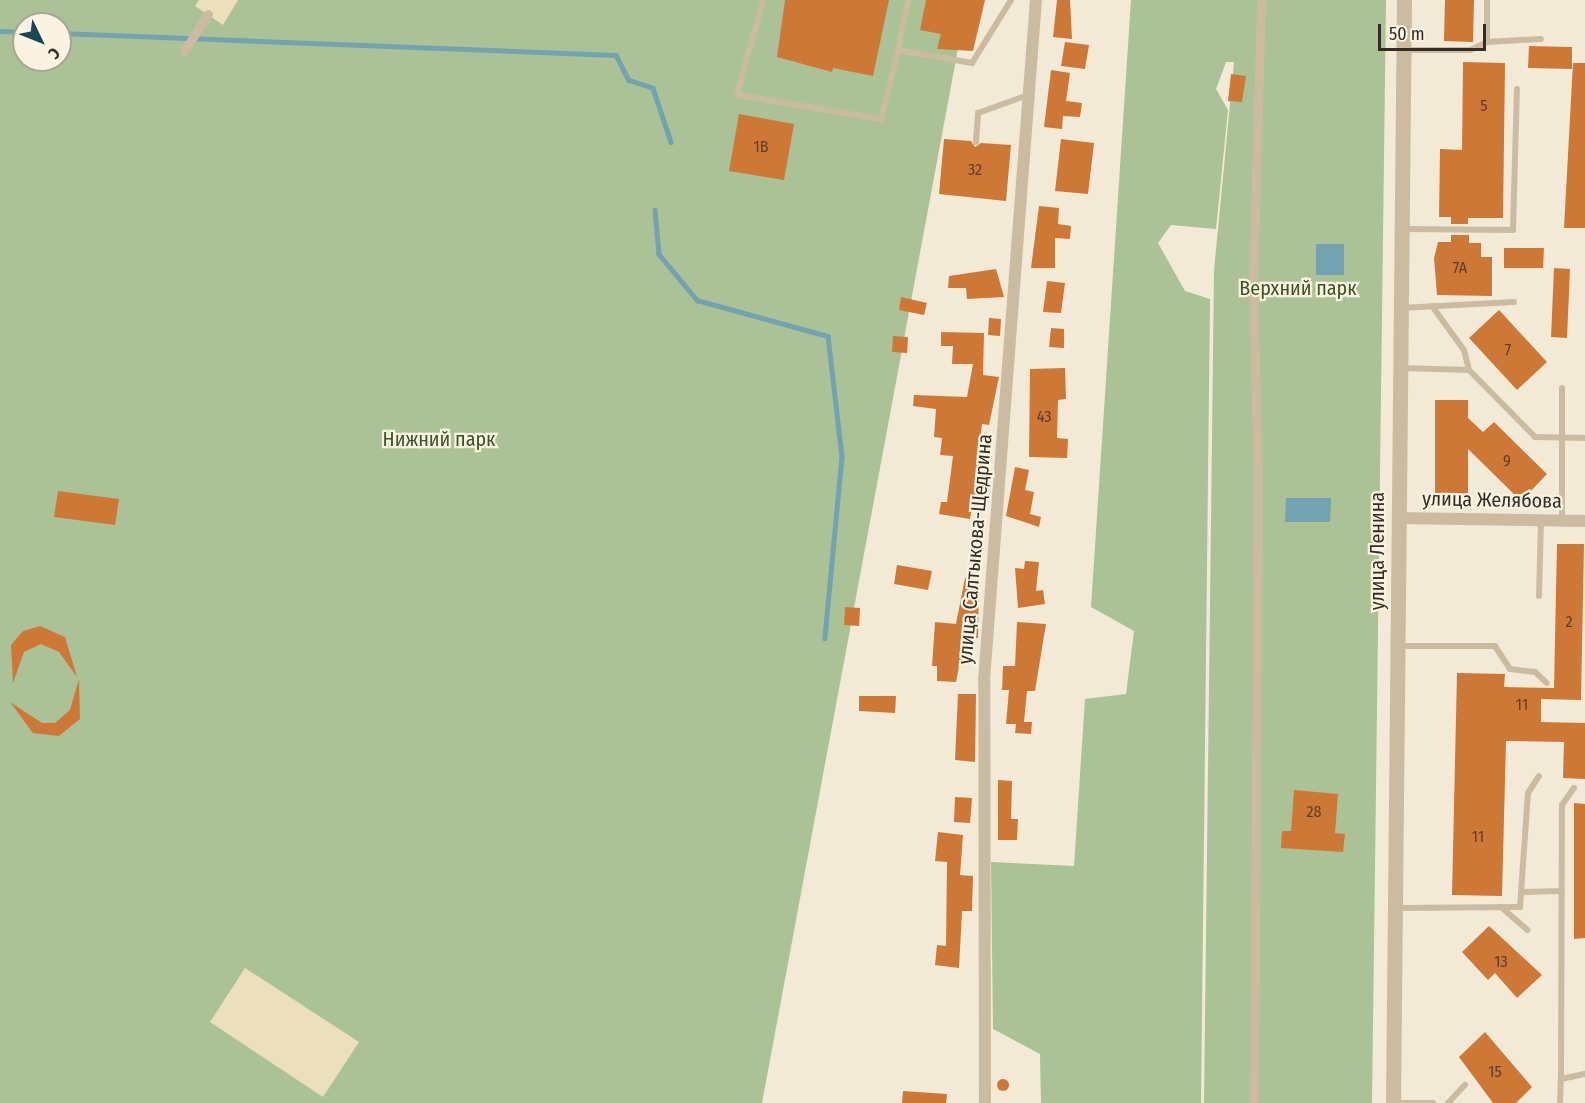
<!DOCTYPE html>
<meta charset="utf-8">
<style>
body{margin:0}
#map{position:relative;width:1585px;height:1103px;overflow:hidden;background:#f2ead6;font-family:"Fira Sans Condensed",sans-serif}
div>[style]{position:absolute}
.green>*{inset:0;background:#aac295}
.plaza>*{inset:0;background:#ecdfbb}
.water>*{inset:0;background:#73a3b1}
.stream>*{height:4.5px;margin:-2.25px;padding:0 2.25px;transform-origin:2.25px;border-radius:2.25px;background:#73a3b1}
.building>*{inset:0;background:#ce7838}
.round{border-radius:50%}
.service>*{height:6px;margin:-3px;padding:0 3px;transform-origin:3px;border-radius:3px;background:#cbbca1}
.pedestrian>*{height:9px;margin:-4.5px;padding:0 4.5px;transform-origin:4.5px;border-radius:4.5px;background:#cbbca1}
.minor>*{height:12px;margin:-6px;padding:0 6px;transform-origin:6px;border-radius:6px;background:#cbbca1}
.tertiary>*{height:15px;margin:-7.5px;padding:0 7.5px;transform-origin:7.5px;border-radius:7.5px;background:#cbbca1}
span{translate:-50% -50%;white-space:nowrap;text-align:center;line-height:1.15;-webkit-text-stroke:4.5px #faf3e2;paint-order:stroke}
.number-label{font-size:16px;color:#5a3f2a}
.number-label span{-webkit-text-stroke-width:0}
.park-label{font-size:20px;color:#3b5427}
.street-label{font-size:20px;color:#342c25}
.north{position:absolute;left:12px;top:12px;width:60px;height:60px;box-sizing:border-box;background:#faf3e2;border:2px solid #aba396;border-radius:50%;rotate:133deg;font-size:16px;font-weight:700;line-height:24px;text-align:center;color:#342c25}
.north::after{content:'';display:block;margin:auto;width:21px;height:27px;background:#184858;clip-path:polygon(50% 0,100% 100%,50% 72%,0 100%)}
.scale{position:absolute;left:1378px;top:24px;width:108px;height:27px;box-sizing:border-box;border:3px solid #342c25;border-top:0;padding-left:8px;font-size:18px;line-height:21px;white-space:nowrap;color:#342c25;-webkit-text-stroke:4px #faf3e2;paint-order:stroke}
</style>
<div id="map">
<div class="green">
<div style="clip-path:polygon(evenodd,0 0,967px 0,762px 1103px,0 1103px,0 0,24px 24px,60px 24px,60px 60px,24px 60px,24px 24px)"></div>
<div style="clip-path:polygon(1131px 0,1386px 0,1372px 1103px,1204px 1103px,1214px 271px,1234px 62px,1226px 62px,1216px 89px,1228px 110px,1216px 229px,1171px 225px,1158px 243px,1185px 291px,1210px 299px,1201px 1103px,1041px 1103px,1040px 1054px,993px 1029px,991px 862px,1074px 866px,1085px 699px,1126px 694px,1134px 631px,1091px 607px)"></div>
</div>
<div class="plaza">
<div style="clip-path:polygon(199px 0,238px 0,223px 25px,195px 6px)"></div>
<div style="clip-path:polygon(245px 968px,359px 1042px,323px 1097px,210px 1022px)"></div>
</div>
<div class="water">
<div style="clip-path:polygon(1316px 244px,1344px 244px,1344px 275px,1316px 275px)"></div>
<div style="clip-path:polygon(1286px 498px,1331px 498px,1330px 522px,1285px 522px)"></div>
</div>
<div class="stream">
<div style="left:0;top:31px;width:24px;rotate:2deg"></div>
<div style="left:60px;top:33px;width:556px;rotate:2.27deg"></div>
<div style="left:616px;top:55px;width:28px;rotate:63deg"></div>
<div style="left:629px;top:80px;width:25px;rotate:18deg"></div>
<div style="left:653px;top:88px;width:57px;rotate:71.6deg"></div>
<div style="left:655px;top:210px;width:44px;rotate:84.8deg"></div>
<div style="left:659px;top:254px;width:60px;rotate:50.4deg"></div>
<div style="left:697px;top:300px;width:136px;rotate:15.4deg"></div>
<div style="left:828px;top:336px;width:122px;rotate:83.4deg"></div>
<div style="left:842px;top:457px;width:182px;rotate:95.4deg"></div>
</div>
<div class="building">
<div style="clip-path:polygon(785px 0,889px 0,873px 76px,833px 68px,832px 72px,777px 57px)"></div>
<div style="clip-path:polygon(926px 0,985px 0,973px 51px,937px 49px,941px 34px,920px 30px)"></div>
<div style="clip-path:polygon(1057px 0,1070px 0,1072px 39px,1053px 37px)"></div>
<div style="clip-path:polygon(1445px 0,1474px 0,1473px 42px,1444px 41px)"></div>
<div style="clip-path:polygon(1065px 42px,1089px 45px,1085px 69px,1061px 66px)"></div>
<div style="clip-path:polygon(1529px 46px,1572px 47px,1572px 69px,1528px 68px)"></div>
<div style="clip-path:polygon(1463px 62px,1505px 63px,1503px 218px,1468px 218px,1468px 224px,1451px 224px,1451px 217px,1439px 217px,1440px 149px,1462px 150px)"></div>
<div style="clip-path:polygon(1573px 63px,1585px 63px,1585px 228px,1564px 228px)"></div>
<div style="clip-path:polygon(1051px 70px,1070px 73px,1066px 101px,1082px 103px,1080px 117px,1063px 116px,1062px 129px,1044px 127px)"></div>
<div style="clip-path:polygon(1231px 74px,1246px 76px,1242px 102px,1228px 101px)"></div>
<div style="clip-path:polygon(739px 114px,794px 124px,784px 180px,729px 171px)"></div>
<div style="clip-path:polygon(944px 139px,971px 141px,975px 147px,981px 143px,1011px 145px,1006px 201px,939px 194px)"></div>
<div style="clip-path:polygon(1061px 139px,1094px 143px,1088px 194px,1055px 191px)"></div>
<div style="clip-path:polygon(1039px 206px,1059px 208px,1058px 224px,1071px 226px,1070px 239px,1055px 238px,1055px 268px,1031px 268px)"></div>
<div style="clip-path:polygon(1451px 235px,1469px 235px,1469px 243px,1481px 243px,1481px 257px,1492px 257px,1492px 296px,1437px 295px,1434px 258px,1438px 242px,1451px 242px)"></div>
<div style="clip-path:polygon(1504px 248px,1544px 248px,1543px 268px,1504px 268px)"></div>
<div style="clip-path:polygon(1554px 268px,1570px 269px,1567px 338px,1551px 337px)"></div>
<div style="clip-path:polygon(996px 269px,1004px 297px,967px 299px,966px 288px,948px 288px,949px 276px)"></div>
<div style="clip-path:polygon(1047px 281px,1065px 283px,1061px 313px,1043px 312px)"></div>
<div style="clip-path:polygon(901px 297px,927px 303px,924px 315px,899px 310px)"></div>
<div style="clip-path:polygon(1499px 310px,1547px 362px,1517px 390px,1469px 338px)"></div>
<div style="clip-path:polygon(989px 318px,1001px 319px,1000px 336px,988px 335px)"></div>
<div style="clip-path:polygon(1051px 328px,1064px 329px,1064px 348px,1049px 347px)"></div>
<div style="clip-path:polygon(941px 332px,984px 333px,983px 375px,999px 377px,989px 425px,982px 424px,974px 490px,985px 491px,982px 509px,972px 507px,970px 519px,939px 514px,941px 502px,947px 502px,953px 456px,940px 455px,942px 438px,934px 437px,936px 409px,913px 406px,914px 395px,967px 397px,973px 364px,952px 364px,953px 346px,941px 346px)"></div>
<div style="clip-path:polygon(893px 336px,908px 337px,907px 353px,892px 352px)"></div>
<div style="clip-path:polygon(1065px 368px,1066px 399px,1058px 400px,1057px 438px,1068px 439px,1067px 458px,1029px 457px,1030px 369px)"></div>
<div style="clip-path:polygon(1435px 400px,1468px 400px,1468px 418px,1483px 432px,1494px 422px,1547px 474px,1521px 501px,1468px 449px,1468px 497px,1435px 497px)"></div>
<div style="clip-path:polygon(1015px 467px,1029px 470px,1025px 490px,1034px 492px,1030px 514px,1041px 517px,1039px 527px,1006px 516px)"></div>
<div style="clip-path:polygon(58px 491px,119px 499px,115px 525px,54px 517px)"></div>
<div style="clip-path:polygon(1557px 544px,1584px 544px,1581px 700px,1541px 699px,1541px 722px,1585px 723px,1585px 779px,1563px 778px,1564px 742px,1506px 741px,1502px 896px,1452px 895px,1457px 673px,1505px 674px,1504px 687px,1554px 688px)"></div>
<div style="clip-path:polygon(1025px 561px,1039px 562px,1036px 591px,1043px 590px,1045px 604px,1018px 608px,1015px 568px,1024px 569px)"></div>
<div style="clip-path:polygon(897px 565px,932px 571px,928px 590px,894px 584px)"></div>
<div style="clip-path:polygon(965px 578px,979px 579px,978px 638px,965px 637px,956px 682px,937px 681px,937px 666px,932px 666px,935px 622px,956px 624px)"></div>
<div style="clip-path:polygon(845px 607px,860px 608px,859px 626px,844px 625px)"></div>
<div style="clip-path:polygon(1017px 622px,1046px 624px,1035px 691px,1027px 691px,1024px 722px,1032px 722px,1031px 734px,1015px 733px,1016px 724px,1006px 724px,1009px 690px,1002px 690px,1003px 666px,1015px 666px)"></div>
<div style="clip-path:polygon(40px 626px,65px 637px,77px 677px,59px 652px,41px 644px,24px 652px,13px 683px,11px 645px,23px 631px)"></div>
<div style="clip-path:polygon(79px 679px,80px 719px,59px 736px,33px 733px,10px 702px,42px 723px,55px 723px,70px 710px)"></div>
<div style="clip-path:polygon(958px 694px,976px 694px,975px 762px,955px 760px)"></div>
<div style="clip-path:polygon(859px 696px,896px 696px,895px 713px,859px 711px)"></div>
<div style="clip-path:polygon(998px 780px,1012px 781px,1011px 819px,1018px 819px,1017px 840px,998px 840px)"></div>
<div style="clip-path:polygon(1294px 790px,1338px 794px,1335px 833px,1345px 834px,1343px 852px,1281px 848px,1282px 831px,1291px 831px)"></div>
<div style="clip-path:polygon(955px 797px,972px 798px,970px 823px,954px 822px)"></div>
<div style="clip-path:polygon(1574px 803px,1585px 804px,1585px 938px,1574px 939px)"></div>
<div style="clip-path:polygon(938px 832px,963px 835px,960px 875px,973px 876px,972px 911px,962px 911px,959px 968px,935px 965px,937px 945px,946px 946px,947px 862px,935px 861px)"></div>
<div style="clip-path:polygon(1489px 926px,1542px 975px,1517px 998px,1495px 973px,1488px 980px,1462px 952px)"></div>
<div style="clip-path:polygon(1485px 1032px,1532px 1087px,1516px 1103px,1493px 1103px,1459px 1057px)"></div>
<div class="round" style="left:997px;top:1079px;width:12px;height:12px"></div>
<div style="clip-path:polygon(903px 1091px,947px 1094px,946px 1103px,902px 1103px)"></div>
</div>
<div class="service">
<div style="left:763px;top:0;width:98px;rotate:105.3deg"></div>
<div style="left:737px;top:95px;width:146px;rotate:9.5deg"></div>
<div style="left:881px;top:119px;width:71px;rotate:-76.2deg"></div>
<div style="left:898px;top:50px;width:75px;rotate:10deg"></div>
<div style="left:972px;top:63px;width:74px;rotate:-58.2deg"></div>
<div style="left:1487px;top:42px;width:42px;rotate:-90deg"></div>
<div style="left:898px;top:50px;width:51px;rotate:-78.7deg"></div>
<div style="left:1404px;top:50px;width:66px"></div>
<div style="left:1470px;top:50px;width:19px;rotate:-25deg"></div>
<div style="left:1487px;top:42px;width:54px;rotate:-3.2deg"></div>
<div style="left:976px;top:142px;width:29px;rotate:-86deg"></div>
<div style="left:978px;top:113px;width:53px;rotate:-19.8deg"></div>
<div style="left:1403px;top:229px;width:110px;rotate:0.5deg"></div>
<div style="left:1513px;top:230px;width:141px;rotate:-88.4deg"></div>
<div style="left:1432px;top:306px;width:54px;rotate:54deg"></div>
<div style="left:1464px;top:350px;width:21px;rotate:76deg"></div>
<div style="left:1400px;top:308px;width:114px;rotate:-3deg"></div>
<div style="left:1400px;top:368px;width:69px;rotate:1.7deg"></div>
<div style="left:1469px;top:370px;width:94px;rotate:45.4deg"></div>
<div style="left:1535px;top:437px;width:50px;rotate:1.1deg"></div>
<div style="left:1562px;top:388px;width:133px;rotate:90deg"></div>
<div style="left:1539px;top:596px;width:75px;rotate:-88.5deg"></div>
<div style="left:1399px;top:646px;width:96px"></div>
<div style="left:1495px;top:646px;width:27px;rotate:57deg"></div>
<div style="left:1510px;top:669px;width:25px;rotate:7deg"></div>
<div style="left:1535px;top:672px;width:16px;rotate:43deg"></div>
<div style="left:1521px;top:892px;width:41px;rotate:-1.4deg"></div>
<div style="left:1501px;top:907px;width:35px;rotate:41deg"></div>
<div style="left:1395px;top:908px;width:125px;rotate:-0.5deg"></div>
<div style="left:1520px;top:907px;width:114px;rotate:-86deg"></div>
<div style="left:1528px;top:793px;width:20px;rotate:-57deg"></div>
<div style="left:1561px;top:1079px;width:274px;rotate:-89.8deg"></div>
<div style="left:1562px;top:805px;width:21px;rotate:-55deg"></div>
<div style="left:1395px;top:1103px;width:38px"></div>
<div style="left:1448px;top:1103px;width:25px;rotate:-47deg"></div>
<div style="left:1560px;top:1103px;width:24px;rotate:-88deg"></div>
<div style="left:1561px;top:1079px;width:25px;rotate:-12deg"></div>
</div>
<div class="pedestrian">
<div style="left:184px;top:51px;width:44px;rotate:-57deg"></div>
<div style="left:1254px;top:1103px;width:618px;rotate:-89.63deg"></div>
<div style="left:1258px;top:485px;width:198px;rotate:-91.4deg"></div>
<div style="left:1253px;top:287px;width:287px;rotate:-88.4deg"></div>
</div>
<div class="minor">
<div style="left:1398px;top:518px;width:187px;rotate:0.9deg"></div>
<div style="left:985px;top:1103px;width:423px;rotate:-90.1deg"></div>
<div style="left:984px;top:680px;width:682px;rotate:-85.63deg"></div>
</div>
<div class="tertiary">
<div style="left:1393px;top:1103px;width:1103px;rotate:-89.43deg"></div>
</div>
<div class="number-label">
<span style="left:1484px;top:106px">5</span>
<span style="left:761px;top:147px">1В</span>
<span style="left:975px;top:170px">32</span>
<span style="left:1460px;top:268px">7А</span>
<span style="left:1508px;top:350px">7</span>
<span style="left:1044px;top:417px">43</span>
<span style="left:1507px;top:461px">9</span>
<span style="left:1569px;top:622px">2</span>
<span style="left:1522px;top:705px">11</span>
<span style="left:1314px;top:812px">28</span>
<span style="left:1478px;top:837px">11</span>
<span style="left:1501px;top:962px">13</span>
<span style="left:1495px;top:1072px">15</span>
</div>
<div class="park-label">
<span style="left:1298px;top:288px">Верхний парк</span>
<span style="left:439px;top:439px">Нижний парк</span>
</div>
<div class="street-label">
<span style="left:1492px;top:500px;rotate:1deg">улица Желябова</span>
<span style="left:975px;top:549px;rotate:-85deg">улица Салтыкова-Щедрина</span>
<span style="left:1377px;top:551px;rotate:-90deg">улица Ленина</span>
</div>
<div class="north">С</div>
<div class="scale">50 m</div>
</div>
